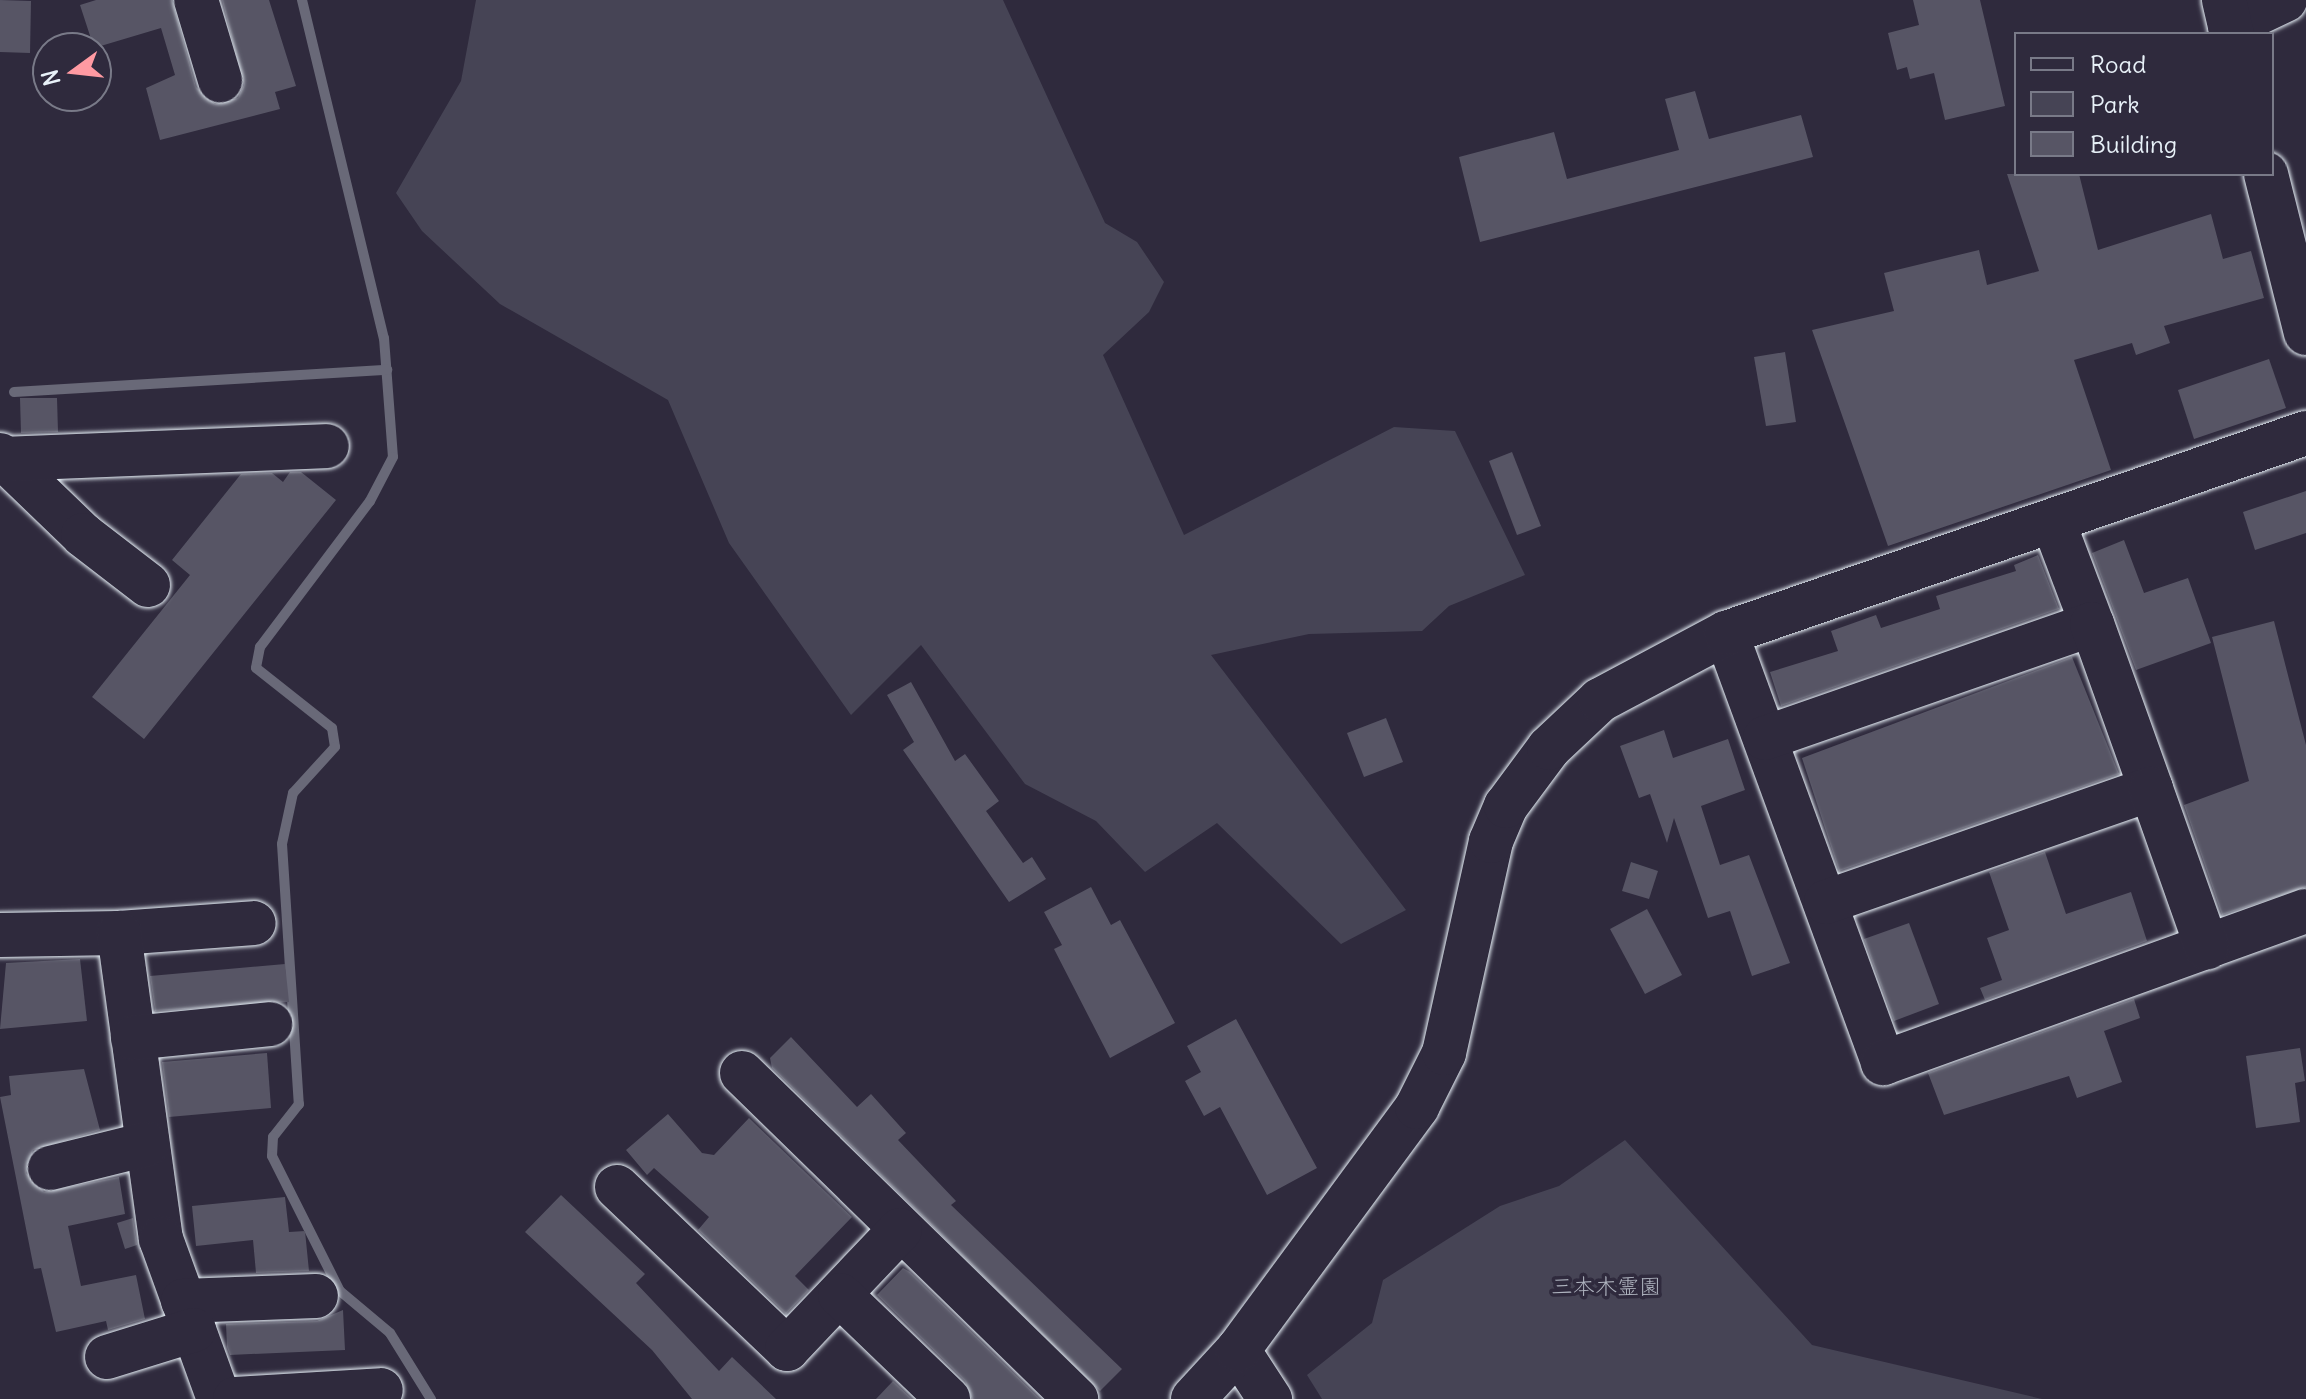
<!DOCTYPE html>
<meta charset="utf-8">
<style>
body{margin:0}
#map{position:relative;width:2306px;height:1399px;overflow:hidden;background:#2f2a3d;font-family:Delius,"Klee One",sans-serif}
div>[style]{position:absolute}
.green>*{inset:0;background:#464455}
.stream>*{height:10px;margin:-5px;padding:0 5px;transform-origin:5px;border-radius:5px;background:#696978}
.building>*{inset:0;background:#575565}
.roads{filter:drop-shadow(0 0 2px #e8f1f8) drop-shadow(0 0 2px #e8f1f8)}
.minor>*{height:44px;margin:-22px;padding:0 22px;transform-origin:22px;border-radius:22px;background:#2f2a3d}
.highway>*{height:44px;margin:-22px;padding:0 22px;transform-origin:22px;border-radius:22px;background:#2f2a3d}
span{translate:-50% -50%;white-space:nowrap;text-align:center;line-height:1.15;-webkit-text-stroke:7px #2f2a3d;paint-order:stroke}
.park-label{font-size:22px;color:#afb4bf}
.legend{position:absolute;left:2014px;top:32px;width:260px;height:144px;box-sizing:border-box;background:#2f2a3d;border:2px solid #797a88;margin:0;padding:10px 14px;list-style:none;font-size:24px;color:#e8f1f8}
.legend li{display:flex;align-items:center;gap:16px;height:40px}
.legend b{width:40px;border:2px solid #797a88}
.north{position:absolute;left:32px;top:32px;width:80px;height:80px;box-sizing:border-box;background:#2f2a3d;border:2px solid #797a88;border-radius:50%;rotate:255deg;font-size:22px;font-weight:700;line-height:32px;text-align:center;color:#e8f1f8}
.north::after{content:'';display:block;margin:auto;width:28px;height:36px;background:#ff9aa2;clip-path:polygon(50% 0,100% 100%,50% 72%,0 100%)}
</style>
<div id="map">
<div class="green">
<div style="clip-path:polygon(476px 0,1003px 0,1105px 223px,1137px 242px,1164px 282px,1149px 312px,1103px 355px,1184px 535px,1394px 427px,1455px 431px,1525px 575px,1449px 606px,1422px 631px,1309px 634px,1211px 655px,1406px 910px,1341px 944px,1217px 823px,1145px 872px,1096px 821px,1025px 784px,921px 645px,851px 715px,729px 543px,668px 400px,500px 304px,422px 231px,396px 193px,461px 81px)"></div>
<div style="clip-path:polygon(1625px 1140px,1812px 1345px,2042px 1399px,1322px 1399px,1307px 1375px,1372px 1323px,1383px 1280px,1500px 1206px,1559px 1186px)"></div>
</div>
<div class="stream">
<div style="left:302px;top:0;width:348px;rotate:76.4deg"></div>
<div style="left:384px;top:338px;width:119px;rotate:85.7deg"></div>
<div style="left:393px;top:457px;width:50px;rotate:117.6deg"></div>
<div style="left:370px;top:501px;width:183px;rotate:127deg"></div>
<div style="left:260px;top:647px;width:21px;rotate:101deg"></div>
<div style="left:256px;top:668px;width:97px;rotate:38.3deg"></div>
<div style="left:332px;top:728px;width:19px;rotate:81deg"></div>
<div style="left:335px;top:747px;width:62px;rotate:132.4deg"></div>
<div style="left:293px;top:793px;width:52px;rotate:102.2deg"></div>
<div style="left:282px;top:844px;width:261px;rotate:86.3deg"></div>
<div style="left:299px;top:1104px;width:42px;rotate:128.2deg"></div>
<div style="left:273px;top:1137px;width:19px;rotate:93deg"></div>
<div style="left:272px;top:1156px;width:151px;rotate:63.3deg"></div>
<div style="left:340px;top:1291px;width:65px;rotate:40deg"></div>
<div style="left:390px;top:1333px;width:78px;rotate:58.2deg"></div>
<div style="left:14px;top:392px;width:374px;rotate:-3.4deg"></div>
</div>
<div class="building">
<div style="clip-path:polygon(0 0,31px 1px,30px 53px,0 52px)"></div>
<div style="clip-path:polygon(96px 0,172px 0,196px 87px,215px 104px,238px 98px,244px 85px,222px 0,269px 0,296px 86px,275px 92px,280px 109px,160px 140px,146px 88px,175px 75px,161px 28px,94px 48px,80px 5px)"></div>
<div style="clip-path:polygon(1913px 0,1980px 0,2005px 106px,1945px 120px,1934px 73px,1910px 79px,1907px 67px,1897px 70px,1888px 33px,1919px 25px)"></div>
<div style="clip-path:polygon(1695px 91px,1709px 139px,1801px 115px,1813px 157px,1480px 242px,1459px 157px,1554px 132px,1567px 179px,1679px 150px,1665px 99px)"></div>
<div style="clip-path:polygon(2007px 174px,2079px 174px,2098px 250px,2211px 214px,2223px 259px,2251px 251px,2264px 298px,2164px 326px,2170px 343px,2136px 355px,2132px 343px,2074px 360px,2111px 470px,1888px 546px,1812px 330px,1894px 311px,1884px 273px,1979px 250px,1987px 285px,2039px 271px)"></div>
<div style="clip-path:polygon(1785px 352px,1796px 422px,1766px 426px,1754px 357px)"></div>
<div style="clip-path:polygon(2269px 359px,2286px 408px,2194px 439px,2178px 390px)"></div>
<div style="clip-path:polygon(20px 398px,57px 398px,58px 432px,21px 433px)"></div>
<div style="clip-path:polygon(1512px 452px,1541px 526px,1517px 535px,1489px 461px)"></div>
<div style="clip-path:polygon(290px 472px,301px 472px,336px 500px,144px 739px,92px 697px,190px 575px,172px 560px,241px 474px,272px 473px,283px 482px)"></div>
<div style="clip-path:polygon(2306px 491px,2306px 533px,2255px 550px,2243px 512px)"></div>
<div style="clip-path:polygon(2124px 540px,2144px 593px,2188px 578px,2211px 643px,2136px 670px,2092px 553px)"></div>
<div style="clip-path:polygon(2038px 555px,2059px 609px,1781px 706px,1770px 672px,1838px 651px,1831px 631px,1876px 615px,1881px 628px,1940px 609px,1936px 596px,2016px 571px,2014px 565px)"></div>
<div style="clip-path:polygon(2274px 621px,2306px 745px,2306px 887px,2222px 915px,2184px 805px,2249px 781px,2212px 637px)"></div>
<div style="clip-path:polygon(2072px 657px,2119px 774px,1839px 871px,1802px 758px)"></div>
<div style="clip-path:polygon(911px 682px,955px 761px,965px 754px,999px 801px,986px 811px,1023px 863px,1032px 857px,1046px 879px,1009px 902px,903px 750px,914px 742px,887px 695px)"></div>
<div style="clip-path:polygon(1386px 718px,1403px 762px,1364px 777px,1347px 733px)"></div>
<div style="clip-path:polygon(1664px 730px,1673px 758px,1728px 739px,1745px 790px,1701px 806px,1720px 865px,1749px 855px,1790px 963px,1752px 976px,1730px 911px,1708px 918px,1674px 818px,1667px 843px,1650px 794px,1639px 798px,1620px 746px)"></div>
<div style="clip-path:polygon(2045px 852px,2066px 914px,2131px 892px,2147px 941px,1985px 1000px,1980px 988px,2002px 980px,1987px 938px,2009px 930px,1989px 872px)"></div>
<div style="clip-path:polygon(1631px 862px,1658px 871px,1649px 899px,1622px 891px)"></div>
<div style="clip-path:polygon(1091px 887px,1111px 925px,1120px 920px,1175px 1023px,1110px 1058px,1054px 949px,1062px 945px,1044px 912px)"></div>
<div style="clip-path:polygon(1647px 909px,1682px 975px,1645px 994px,1610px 929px)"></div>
<div style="clip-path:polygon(1909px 923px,1939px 1004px,1894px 1021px,1864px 939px)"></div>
<div style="clip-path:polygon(80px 959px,87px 1021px,0 1029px,6px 963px)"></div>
<div style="clip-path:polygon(285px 964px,289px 1002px,155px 1011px,150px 976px)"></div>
<div style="clip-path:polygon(2134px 999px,2140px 1018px,2104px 1031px,2122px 1082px,2077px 1098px,2069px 1076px,1944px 1115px,1928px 1073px)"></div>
<div style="clip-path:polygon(1236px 1019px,1317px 1168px,1267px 1195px,1220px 1107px,1204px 1116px,1185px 1081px,1201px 1072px,1187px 1046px)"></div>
<div style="clip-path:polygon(791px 1037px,857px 1107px,871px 1094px,906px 1133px,898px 1140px,956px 1201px,951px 1205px,1122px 1369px,1100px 1391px,772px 1068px,770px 1058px)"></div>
<div style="clip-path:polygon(2300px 1048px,2305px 1081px,2295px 1083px,2300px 1122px,2256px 1128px,2246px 1056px)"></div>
<div style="clip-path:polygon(267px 1053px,271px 1108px,169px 1117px,162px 1062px)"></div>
<div style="clip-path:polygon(84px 1069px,100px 1130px,33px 1150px,26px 1173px,44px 1192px,119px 1177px,125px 1214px,68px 1226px,81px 1286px,136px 1275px,145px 1319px,108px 1330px,106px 1321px,56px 1332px,41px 1268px,34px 1269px,0 1097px,11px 1095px,9px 1076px)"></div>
<div style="clip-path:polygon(668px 1114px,702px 1153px,714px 1155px,749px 1118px,852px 1217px,795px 1276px,809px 1290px,786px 1314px,698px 1230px,709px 1217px,654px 1168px,647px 1175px,626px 1150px)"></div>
<div style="clip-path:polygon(561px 1195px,645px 1274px,636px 1283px,719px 1371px,732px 1357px,776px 1399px,692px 1399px,652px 1350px,525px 1232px)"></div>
<div style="clip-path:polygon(285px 1197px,289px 1232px,305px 1231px,309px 1271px,256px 1273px,253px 1240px,196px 1246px,192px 1206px)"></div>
<div style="clip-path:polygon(133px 1218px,137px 1245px,125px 1249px,117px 1223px)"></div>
<div style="clip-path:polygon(903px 1268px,910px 1272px,1040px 1399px,972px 1399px,965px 1381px,877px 1295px)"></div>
<div style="clip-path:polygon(343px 1310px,345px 1350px,230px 1355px,227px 1347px,226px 1324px,317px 1321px)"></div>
<div style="clip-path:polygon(893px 1381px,912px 1399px,876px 1399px)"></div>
</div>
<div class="roads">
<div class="minor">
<div style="left:196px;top:0;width:84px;rotate:73.3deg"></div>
<div style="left:2230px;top:26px;width:61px;rotate:-25.3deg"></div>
<div style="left:0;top:455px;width:115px;rotate:43.9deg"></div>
<div style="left:83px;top:535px;width:82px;rotate:37.6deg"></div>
<div style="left:4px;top:459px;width:323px;rotate:-2.3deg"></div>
<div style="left:2053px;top:521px;width:110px;rotate:69.3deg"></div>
<div style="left:1726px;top:633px;width:458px;rotate:69.9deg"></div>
<div style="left:1883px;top:1063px;width:449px;rotate:-19.8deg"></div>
<div style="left:1765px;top:738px;width:346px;rotate:-19.2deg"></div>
<div style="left:2092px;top:624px;width:175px;rotate:70.3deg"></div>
<div style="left:1826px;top:902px;width:344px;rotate:-19.2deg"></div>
<div style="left:2151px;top:789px;width:168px;rotate:70.5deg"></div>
<div style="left:119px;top:933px;width:135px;rotate:-4.2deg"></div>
<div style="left:0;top:935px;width:119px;rotate:-1deg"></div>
<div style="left:119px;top:933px;width:309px;rotate:82.2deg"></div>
<div style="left:161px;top:1239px;width:170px;rotate:70.1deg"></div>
<div style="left:133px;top:1038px;width:138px;rotate:-5.8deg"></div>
<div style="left:742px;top:1073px;width:467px;rotate:44.3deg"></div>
<div style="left:50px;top:1168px;width:100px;rotate:-13.9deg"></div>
<div style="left:617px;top:1187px;width:235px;rotate:43.6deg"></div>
<div style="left:787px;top:1349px;width:164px;rotate:-46.5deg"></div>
<div style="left:840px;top:1295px;width:150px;rotate:43.9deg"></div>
<div style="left:183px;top:1301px;width:133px;rotate:-2.2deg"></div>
<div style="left:1238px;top:1350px;width:59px;rotate:56.9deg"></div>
<div style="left:107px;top:1357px;width:91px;rotate:-17.2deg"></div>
<div style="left:235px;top:1399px;width:146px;rotate:-3.5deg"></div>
<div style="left:1193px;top:1399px;width:67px;rotate:-47.4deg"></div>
<div style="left:1238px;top:1350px;width:302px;rotate:-53.6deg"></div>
<div style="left:1417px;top:1107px;width:60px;rotate:-63.4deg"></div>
<div style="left:1444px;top:1053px;width:217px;rotate:-77.5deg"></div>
<div style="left:1491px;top:841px;width:38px;rotate:-67deg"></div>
<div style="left:1506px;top:806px;width:72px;rotate:-53.4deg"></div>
<div style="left:1549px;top:748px;width:70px;rotate:-43.3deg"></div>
<div style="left:1600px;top:700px;width:143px;rotate:-28deg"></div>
<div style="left:1726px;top:633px;width:614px;rotate:-19.03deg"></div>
</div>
<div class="highway">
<div style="left:2224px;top:0;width:35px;rotate:77deg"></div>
<div style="left:2266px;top:174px;width:164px;rotate:75.9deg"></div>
</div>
</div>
<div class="park-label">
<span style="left:1606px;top:1287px">三本木霊園</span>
</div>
<ul class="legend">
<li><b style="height:10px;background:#2f2a3d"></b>Road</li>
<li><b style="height:22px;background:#464455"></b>Park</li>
<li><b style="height:22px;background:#575565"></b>Building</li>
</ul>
<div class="north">N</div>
</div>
